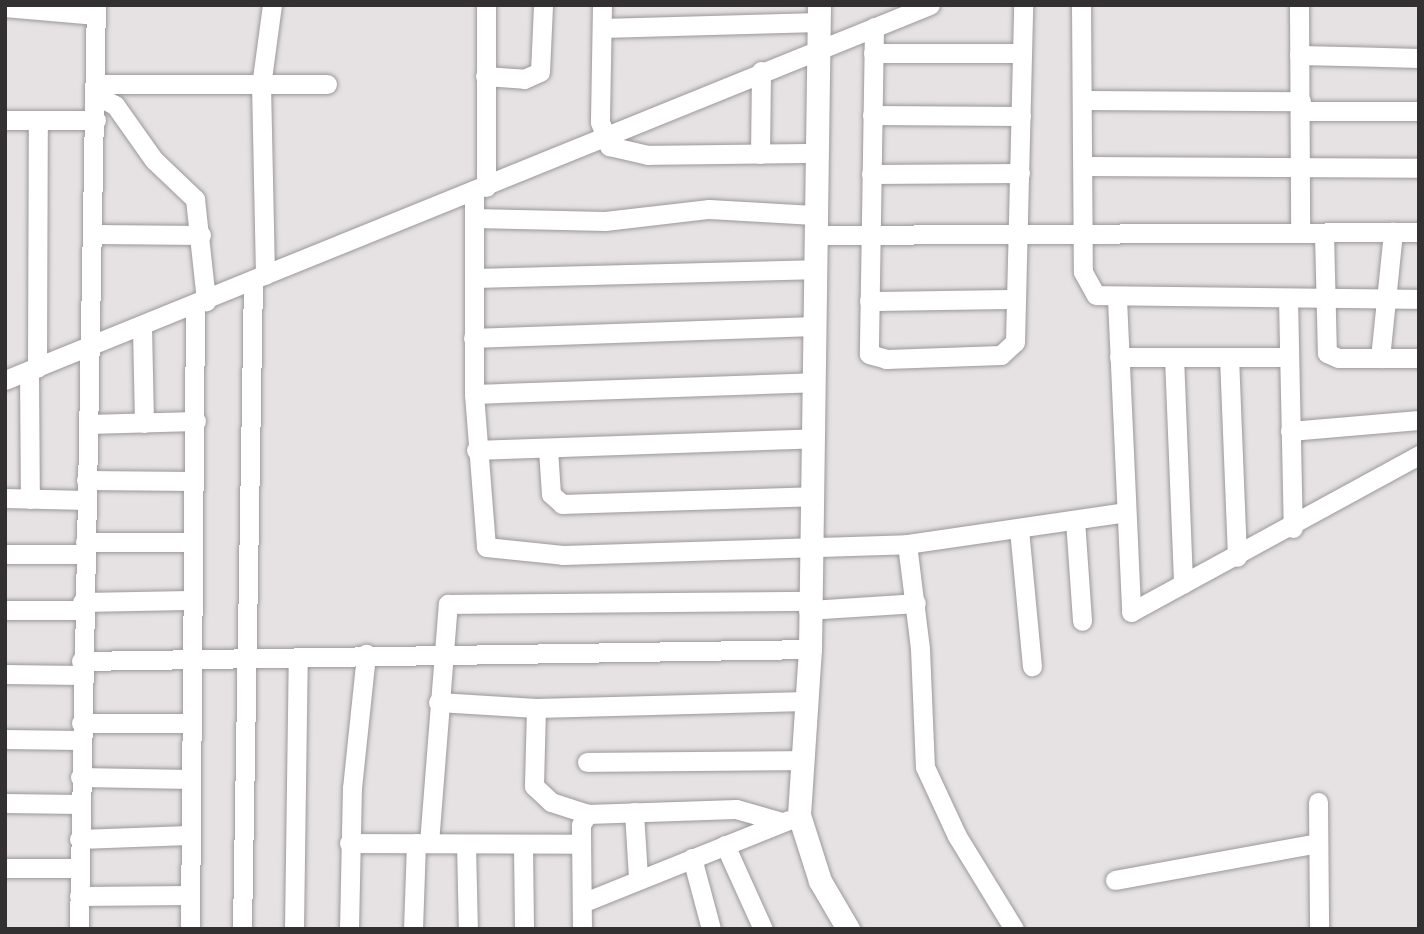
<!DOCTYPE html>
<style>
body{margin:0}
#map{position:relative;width:1424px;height:934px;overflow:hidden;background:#e6e2e4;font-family:"Sofia Sans Condensed",sans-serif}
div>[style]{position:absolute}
.roads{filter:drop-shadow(0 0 2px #9c989a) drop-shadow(0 0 2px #9c989a)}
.minor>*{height:19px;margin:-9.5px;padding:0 9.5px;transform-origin:9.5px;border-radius:9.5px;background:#fff}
.tertiary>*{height:23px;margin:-11.5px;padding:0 11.5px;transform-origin:11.5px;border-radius:11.5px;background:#fff}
span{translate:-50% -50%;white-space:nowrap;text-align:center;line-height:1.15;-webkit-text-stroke:6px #fff;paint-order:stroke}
.frame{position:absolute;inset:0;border:7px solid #323031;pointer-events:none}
</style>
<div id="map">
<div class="roads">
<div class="minor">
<div style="left:602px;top:5px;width:117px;rotate:91deg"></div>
<div style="left:600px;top:122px;width:26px;rotate:69deg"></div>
<div style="left:609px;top:146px;width:40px;rotate:13deg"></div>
<div style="left:648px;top:155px;width:169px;rotate:-0.7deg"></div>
<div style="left:1081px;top:5px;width:267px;rotate:89.6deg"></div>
<div style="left:1083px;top:272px;width:26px;rotate:61deg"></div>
<div style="left:1096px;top:295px;width:323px;rotate:0.7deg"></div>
<div style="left:1299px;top:5px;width:228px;rotate:89.7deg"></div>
<div style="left:5px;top:7px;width:91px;rotate:5deg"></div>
<div style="left:874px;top:27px;width:327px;rotate:90.9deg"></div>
<div style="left:869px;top:354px;width:18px;rotate:16deg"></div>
<div style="left:886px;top:359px;width:115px;rotate:-2deg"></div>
<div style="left:1001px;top:355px;width:19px;rotate:-43deg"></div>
<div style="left:1015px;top:342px;width:337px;rotate:-88.6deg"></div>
<div style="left:602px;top:28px;width:217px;rotate:-1.6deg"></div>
<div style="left:873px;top:53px;width:149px"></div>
<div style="left:1299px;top:55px;width:120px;rotate:1.4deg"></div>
<div style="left:485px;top:76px;width:39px;rotate:4deg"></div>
<div style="left:524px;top:79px;width:17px;rotate:-24deg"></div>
<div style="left:540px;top:72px;width:67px;rotate:-87.4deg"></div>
<div style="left:97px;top:84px;width:230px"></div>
<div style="left:97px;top:96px;width:20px;rotate:27deg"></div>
<div style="left:115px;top:105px;width:67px;rotate:54.7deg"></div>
<div style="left:154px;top:160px;width:57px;rotate:43.6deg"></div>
<div style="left:195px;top:199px;width:103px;rotate:83.8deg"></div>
<div style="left:1082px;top:100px;width:219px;rotate:0.3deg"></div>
<div style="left:1301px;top:111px;width:118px"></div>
<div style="left:872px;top:115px;width:149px;rotate:0.4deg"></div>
<div style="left:5px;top:120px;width:91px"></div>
<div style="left:760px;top:154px;width:83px;rotate:-89.3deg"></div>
<div style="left:1083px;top:166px;width:336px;rotate:0.3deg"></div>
<div style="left:871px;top:174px;width:149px;rotate:-0.4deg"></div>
<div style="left:486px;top:187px;width:182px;rotate:-90deg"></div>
<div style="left:474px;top:192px;width:202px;rotate:90deg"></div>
<div style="left:474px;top:394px;width:153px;rotate:85.5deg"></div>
<div style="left:486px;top:547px;width:77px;rotate:5.9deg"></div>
<div style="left:563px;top:555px;width:344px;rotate:-1.8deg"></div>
<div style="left:907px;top:544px;width:221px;rotate:-8.3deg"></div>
<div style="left:474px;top:218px;width:131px;rotate:1.3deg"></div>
<div style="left:605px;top:221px;width:105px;rotate:-6.6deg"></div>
<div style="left:709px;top:209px;width:105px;rotate:3.3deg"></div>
<div style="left:1324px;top:233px;width:120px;rotate:88.6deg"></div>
<div style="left:1327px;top:353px;width:12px;rotate:24deg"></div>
<div style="left:1338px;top:358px;width:81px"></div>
<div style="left:95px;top:234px;width:106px;rotate:0.5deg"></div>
<div style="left:814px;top:235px;width:605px;rotate:-0.28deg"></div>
<div style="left:265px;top:275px;width:189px;rotate:-91.2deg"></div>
<div style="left:261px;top:86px;width:82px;rotate:-82.3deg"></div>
<div style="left:474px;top:278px;width:338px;rotate:-1.5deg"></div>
<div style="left:1288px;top:298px;width:230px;rotate:88.8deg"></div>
<div style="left:1117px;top:299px;width:313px;rotate:87.4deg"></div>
<div style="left:1131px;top:612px;width:328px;rotate:-28.6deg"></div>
<div style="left:869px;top:301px;width:146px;rotate:-0.8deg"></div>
<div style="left:142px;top:327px;width:96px;rotate:88.8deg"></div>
<div style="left:473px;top:338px;width:339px;rotate:-2deg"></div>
<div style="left:1119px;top:357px;width:169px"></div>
<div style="left:1174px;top:357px;width:227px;rotate:87.7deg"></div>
<div style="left:1229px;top:357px;width:200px;rotate:87.7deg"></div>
<div style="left:1380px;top:358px;width:127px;rotate:-84.1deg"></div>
<div style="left:37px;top:368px;width:248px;rotate:-89.8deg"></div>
<div style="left:29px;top:371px;width:128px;rotate:89.6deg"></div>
<div style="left:5px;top:380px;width:998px;rotate:-22.07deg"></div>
<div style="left:474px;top:394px;width:339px;rotate:-2deg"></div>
<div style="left:88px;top:424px;width:108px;rotate:-1.6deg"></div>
<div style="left:1290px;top:431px;width:129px;rotate:-4.9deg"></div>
<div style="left:548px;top:449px;width:45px;rotate:86.2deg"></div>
<div style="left:551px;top:494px;width:15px;rotate:42deg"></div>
<div style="left:562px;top:504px;width:249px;rotate:-1.8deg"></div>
<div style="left:476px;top:450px;width:337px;rotate:-2deg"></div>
<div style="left:86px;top:480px;width:108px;rotate:0.5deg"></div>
<div style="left:5px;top:498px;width:81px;rotate:1.4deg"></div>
<div style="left:1075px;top:520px;width:101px;rotate:86deg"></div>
<div style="left:1019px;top:529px;width:138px;rotate:84.6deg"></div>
<div style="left:85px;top:542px;width:106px"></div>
<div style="left:907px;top:544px;width:106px;rotate:82.9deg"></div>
<div style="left:920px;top:649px;width:118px;rotate:87.6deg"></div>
<div style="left:925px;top:767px;width:76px;rotate:65.1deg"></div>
<div style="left:957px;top:836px;width:109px;rotate:58.5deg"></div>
<div style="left:5px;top:554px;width:79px"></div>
<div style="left:82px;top:602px;width:107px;rotate:-1.1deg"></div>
<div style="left:5px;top:610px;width:77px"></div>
<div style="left:808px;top:610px;width:108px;rotate:-3.7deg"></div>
<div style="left:81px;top:661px;width:729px;rotate:-0.94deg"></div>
<div style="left:5px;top:674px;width:76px;rotate:0.8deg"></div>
<div style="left:438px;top:702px;width:98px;rotate:3.5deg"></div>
<div style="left:536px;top:708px;width:270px;rotate:-1.5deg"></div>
<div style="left:536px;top:708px;width:78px;rotate:91.5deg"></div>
<div style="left:534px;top:786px;width:23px;rotate:43deg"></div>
<div style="left:551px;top:802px;width:38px;rotate:18deg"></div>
<div style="left:81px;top:723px;width:110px"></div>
<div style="left:5px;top:739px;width:76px;rotate:0.8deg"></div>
<div style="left:587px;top:762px;width:214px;rotate:-0.5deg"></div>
<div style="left:80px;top:777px;width:111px;rotate:1deg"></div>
<div style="left:1318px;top:802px;width:127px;rotate:89.5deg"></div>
<div style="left:5px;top:803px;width:75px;rotate:0.8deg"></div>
<div style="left:634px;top:812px;width:66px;rotate:86.5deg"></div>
<div style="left:79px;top:839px;width:110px;rotate:-2.1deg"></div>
<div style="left:349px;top:843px;width:232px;rotate:0.2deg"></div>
<div style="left:429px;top:843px;width:240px;rotate:-85.5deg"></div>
<div style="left:448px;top:604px;width:360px;rotate:-0.5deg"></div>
<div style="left:466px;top:844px;width:85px;rotate:88.7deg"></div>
<div style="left:523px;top:845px;width:84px;rotate:89.3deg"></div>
<div style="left:725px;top:845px;width:92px;rotate:65.7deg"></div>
<div style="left:692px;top:858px;width:73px;rotate:75deg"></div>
<div style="left:5px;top:868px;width:74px"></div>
<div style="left:1115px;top:880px;width:206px;rotate:-10.3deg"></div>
<div style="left:79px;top:896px;width:111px;rotate:-0.5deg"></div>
<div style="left:582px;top:903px;width:222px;rotate:-21.9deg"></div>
<div style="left:79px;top:929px;width:924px;rotate:-88.95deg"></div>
<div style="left:190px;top:929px;width:623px;rotate:-89.54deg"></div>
<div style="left:242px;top:929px;width:648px;rotate:-89.03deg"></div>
<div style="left:294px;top:929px;width:271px;rotate:-89.2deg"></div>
<div style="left:349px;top:929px;width:141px;rotate:-88.8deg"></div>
<div style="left:352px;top:788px;width:135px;rotate:-84deg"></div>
<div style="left:413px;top:929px;width:86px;rotate:-88deg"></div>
<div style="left:582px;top:929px;width:104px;rotate:-90.6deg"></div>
<div style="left:581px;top:825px;width:13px;rotate:-61deg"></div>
<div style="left:587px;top:814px;width:149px;rotate:-1.9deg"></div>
<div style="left:736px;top:809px;width:48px;rotate:15.8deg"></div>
</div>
<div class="tertiary">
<div style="left:819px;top:5px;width:644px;rotate:90.8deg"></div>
<div style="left:810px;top:649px;width:166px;rotate:93.8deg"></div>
<div style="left:799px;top:815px;width:69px;rotate:72.3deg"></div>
<div style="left:820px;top:881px;width:56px;rotate:59.7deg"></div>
</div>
</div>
<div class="frame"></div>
</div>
